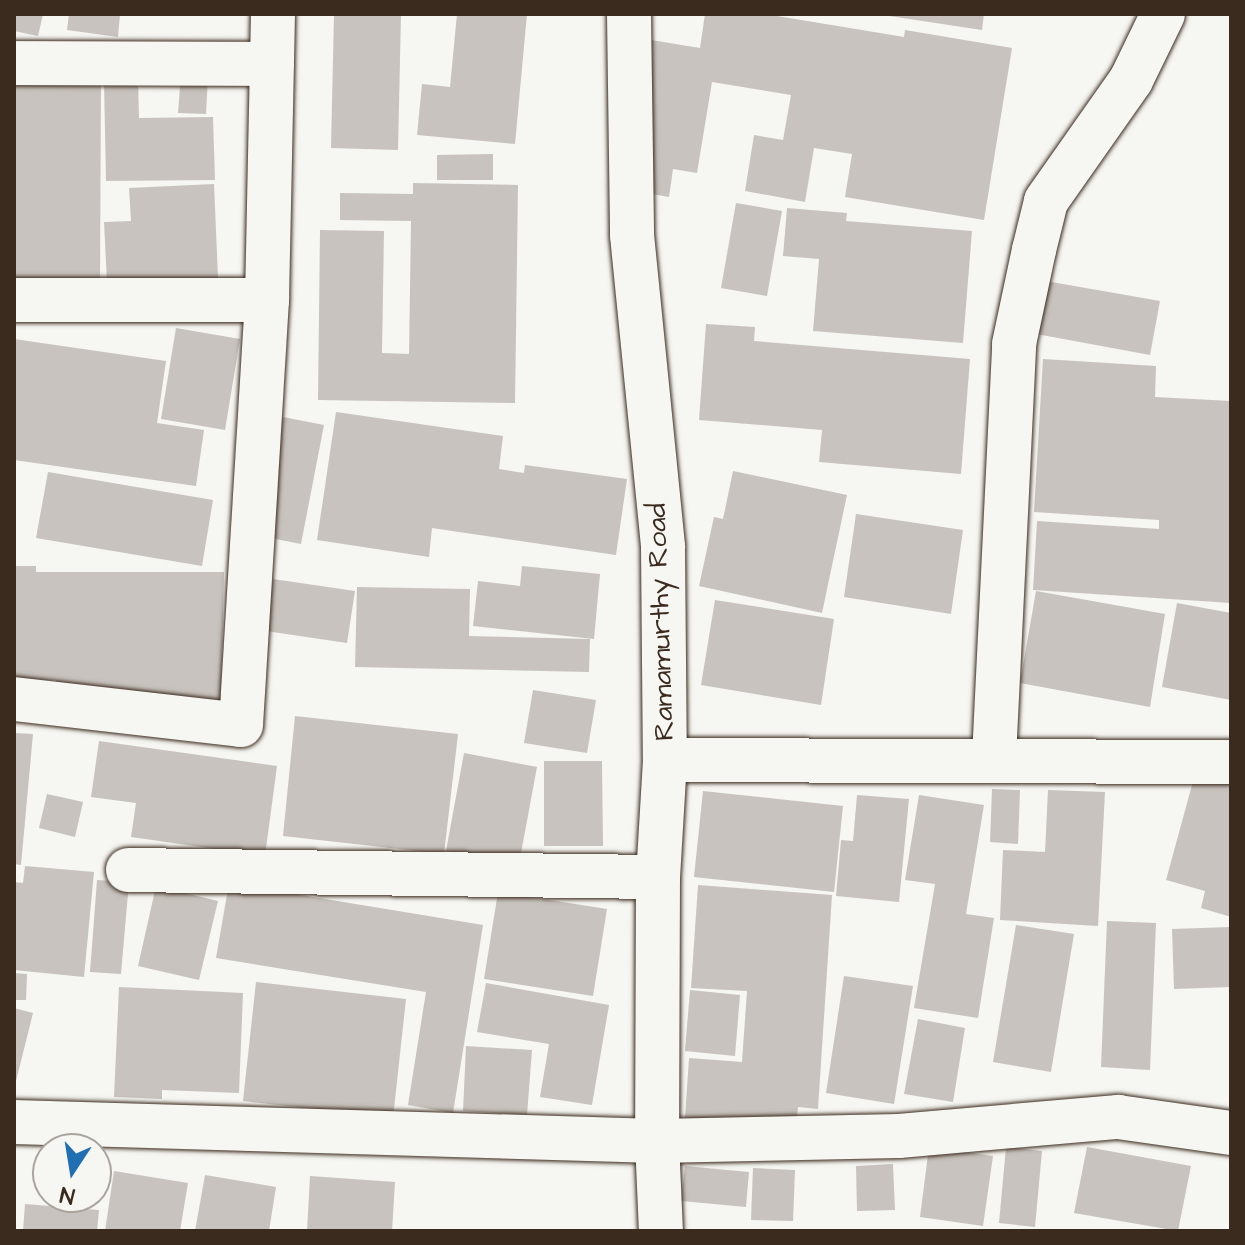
<!DOCTYPE html>
<style>
body{margin:0}
#map{position:relative;width:1245px;height:1245px;overflow:hidden;background:#f6f6f2;font-family:"Architects Daughter",sans-serif}
div>[style]{position:absolute}
.building>*{inset:0;background:#c8c3be}
.roads{filter:drop-shadow(0 0 2px #3b2a1e) drop-shadow(0 0 2px #3b2a1e)}
.minor>*{height:44px;margin:-22px;padding:0 22px;transform-origin:22px;border-radius:22px;background:#f6f6f2}
.tertiary>*{height:44px;margin:-22px;padding:0 22px;transform-origin:22px;border-radius:22px;background:#f6f6f2}
span{translate:-50% -50%;white-space:nowrap;text-align:center;line-height:1.15;-webkit-text-stroke:6px #f6f6f2;paint-order:stroke}
.street-label{font-size:28px;color:#3b2a1e}
.frame{position:absolute;inset:0;border:16px solid #3b2a1e;pointer-events:none}
.north{position:absolute;left:32px;top:1133px;width:80px;height:80px;box-sizing:border-box;background:#f6f6f2;border:2px solid #aba49d;border-radius:50%;rotate:192deg;font-size:22px;font-weight:700;line-height:32px;text-align:center;color:#3b2a1e}
.north::after{content:'';display:block;margin:auto;width:28px;height:36px;background:#1f6fb2;clip-path:polygon(50% 0,100% 100%,50% 72%,0 100%)}
</style>
<div id="map">
<div class="building">
<div style="clip-path:polygon(14px 14px,43px 14px,38px 36px,14px 31px)"></div>
<div style="clip-path:polygon(69px 14px,120px 14px,118px 37px,67px 30px)"></div>
<div style="clip-path:polygon(334px 14px,401px 14px,398px 150px,331px 148px)"></div>
<div style="clip-path:polygon(457px 14px,527px 14px,515px 144px,417px 135px,422px 84px,450px 87px)"></div>
<div style="clip-path:polygon(705px 14px,765px 14px,904px 37px,905px 30px,1012px 48px,984px 220px,845px 197px,852px 154px,814px 148px,805px 202px,745px 191px,754px 135px,783px 140px,791px 95px,712px 82px,697px 173px,673px 169px,669px 197px,635px 191px,651px 40px,700px 48px)"></div>
<div style="clip-path:polygon(876px 14px,984px 14px,982px 30px)"></div>
<div style="clip-path:polygon(181px 74px,208px 76px,206px 114px,178px 113px)"></div>
<div style="clip-path:polygon(101px 79px,100px 283px,14px 288px,14px 80px)"></div>
<div style="clip-path:polygon(138px 80px,139px 118px,213px 117px,215px 180px,106px 181px,104px 81px)"></div>
<div style="clip-path:polygon(493px 154px,493px 180px,437px 180px,437px 155px)"></div>
<div style="clip-path:polygon(413px 183px,518px 185px,515px 403px,318px 400px,320px 230px,384px 231px,382px 353px,409px 354px,411px 221px,340px 220px,340px 193px,413px 194px)"></div>
<div style="clip-path:polygon(214px 184px,218px 278px,107px 283px,104px 222px,131px 221px,129px 188px)"></div>
<div style="clip-path:polygon(736px 203px,782px 211px,767px 296px,721px 288px)"></div>
<div style="clip-path:polygon(787px 208px,847px 213px,846px 221px,972px 231px,963px 343px,813px 331px,819px 259px,783px 256px)"></div>
<div style="clip-path:polygon(1040px 280px,1160px 301px,1150px 355px,1031px 333px)"></div>
<div style="clip-path:polygon(706px 324px,755px 327px,754px 341px,970px 359px,961px 474px,819px 462px,822px 430px,699px 420px)"></div>
<div style="clip-path:polygon(176px 328px,240px 339px,225px 430px,161px 419px)"></div>
<div style="clip-path:polygon(14px 339px,166px 361px,157px 423px,204px 430px,196px 486px,14px 460px)"></div>
<div style="clip-path:polygon(1043px 359px,1156px 366px,1155px 397px,1231px 401px,1231px 603px,1033px 590px,1037px 521px,1159px 529px,1159px 520px,1034px 512px)"></div>
<div style="clip-path:polygon(336px 412px,503px 436px,499px 469px,524px 473px,525px 465px,627px 479px,616px 555px,432px 528px,429px 557px,317px 540px)"></div>
<div style="clip-path:polygon(283px 417px,324px 425px,301px 544px,261px 536px)"></div>
<div style="clip-path:polygon(733px 471px,847px 495px,822px 613px,699px 586px,714px 517px,723px 519px)"></div>
<div style="clip-path:polygon(48px 472px,213px 500px,202px 566px,36px 538px)"></div>
<div style="clip-path:polygon(856px 514px,963px 530px,951px 614px,844px 597px)"></div>
<div style="clip-path:polygon(14px 566px,36px 566px,36px 572px,224px 572px,221px 701px,56px 697px,56px 680px,14px 679px)"></div>
<div style="clip-path:polygon(522px 566px,600px 574px,594px 639px,473px 626px,478px 581px,520px 586px)"></div>
<div style="clip-path:polygon(273px 579px,355px 591px,347px 643px,266px 631px)"></div>
<div style="clip-path:polygon(357px 587px,470px 589px,469px 636px,590px 639px,589px 672px,355px 667px)"></div>
<div style="clip-path:polygon(1036px 591px,1165px 614px,1150px 707px,1020px 683px)"></div>
<div style="clip-path:polygon(715px 600px,834px 619px,821px 705px,701px 685px)"></div>
<div style="clip-path:polygon(1177px 603px,1231px 613px,1231px 700px,1162px 687px)"></div>
<div style="clip-path:polygon(533px 690px,596px 700px,587px 753px,524px 743px)"></div>
<div style="clip-path:polygon(295px 716px,458px 734px,444px 854px,283px 836px)"></div>
<div style="clip-path:polygon(14px 733px,33px 734px,21px 865px,14px 864px)"></div>
<div style="clip-path:polygon(99px 741px,277px 766px,265px 856px,131px 837px,136px 803px,91px 797px)"></div>
<div style="clip-path:polygon(464px 753px,537px 767px,519px 864px,446px 851px)"></div>
<div style="clip-path:polygon(544px 761px,602px 761px,603px 846px,544px 846px)"></div>
<div style="clip-path:polygon(1195px 774px,1231px 783px,1231px 917px,1201px 908px,1205px 891px,1166px 880px)"></div>
<div style="clip-path:polygon(992px 789px,1020px 790px,1018px 844px,990px 842px)"></div>
<div style="clip-path:polygon(1048px 790px,1105px 792px,1098px 926px,1000px 920px,1003px 850px,1045px 852px)"></div>
<div style="clip-path:polygon(703px 791px,843px 806px,834px 892px,694px 877px)"></div>
<div style="clip-path:polygon(47px 794px,83px 802px,75px 837px,39px 828px)"></div>
<div style="clip-path:polygon(857px 795px,909px 799px,899px 902px,836px 896px,841px 840px,853px 841px)"></div>
<div style="clip-path:polygon(919px 795px,984px 805px,966px 914px,994px 918px,978px 1018px,914px 1008px,935px 884px,905px 880px)"></div>
<div style="clip-path:polygon(25px 866px,94px 872px,84px 977px,14px 970px,14px 882px,23px 883px)"></div>
<div style="clip-path:polygon(97px 880px,129px 882px,121px 974px,90px 972px)"></div>
<div style="clip-path:polygon(229px 883px,483px 925px,453px 1113px,408px 1105px,426px 992px,216px 958px)"></div>
<div style="clip-path:polygon(698px 885px,832px 895px,818px 1109px,798px 1107px,796px 1126px,685px 1118px,689px 1058px,742px 1062px,747px 991px,691px 988px)"></div>
<div style="clip-path:polygon(156px 886px,218px 901px,199px 980px,138px 966px)"></div>
<div style="clip-path:polygon(498px 892px,607px 909px,593px 996px,484px 979px)"></div>
<div style="clip-path:polygon(1107px 921px,1156px 923px,1150px 1070px,1101px 1067px)"></div>
<div style="clip-path:polygon(1016px 925px,1074px 934px,1051px 1072px,993px 1062px)"></div>
<div style="clip-path:polygon(1231px 927px,1231px 987px,1174px 989px,1172px 929px)"></div>
<div style="clip-path:polygon(14px 973px,27px 974px,26px 1000px,14px 1000px)"></div>
<div style="clip-path:polygon(844px 976px,913px 986px,894px 1104px,826px 1093px)"></div>
<div style="clip-path:polygon(256px 982px,406px 999px,393px 1118px,243px 1101px)"></div>
<div style="clip-path:polygon(486px 983px,609px 1005px,592px 1105px,540px 1097px,549px 1044px,477px 1032px)"></div>
<div style="clip-path:polygon(119px 987px,243px 993px,239px 1093px,162px 1090px,162px 1099px,114px 1097px)"></div>
<div style="clip-path:polygon(690px 990px,740px 995px,735px 1056px,685px 1051px)"></div>
<div style="clip-path:polygon(14px 1008px,33px 1013px,15px 1085px,14px 1085px)"></div>
<div style="clip-path:polygon(918px 1019px,965px 1028px,953px 1102px,904px 1094px)"></div>
<div style="clip-path:polygon(466px 1046px,532px 1050px,527px 1115px,463px 1111px)"></div>
<div style="clip-path:polygon(929px 1147px,993px 1156px,983px 1226px,920px 1217px)"></div>
<div style="clip-path:polygon(1006px 1147px,1042px 1151px,1035px 1227px,999px 1223px)"></div>
<div style="clip-path:polygon(1087px 1147px,1191px 1166px,1178px 1231px,1074px 1213px)"></div>
<div style="clip-path:polygon(893px 1164px,895px 1210px,857px 1211px,856px 1166px)"></div>
<div style="clip-path:polygon(685px 1166px,749px 1172px,746px 1207px,681px 1201px)"></div>
<div style="clip-path:polygon(753px 1168px,795px 1170px,793px 1221px,751px 1220px)"></div>
<div style="clip-path:polygon(114px 1171px,188px 1183px,180px 1231px,105px 1231px)"></div>
<div style="clip-path:polygon(205px 1175px,276px 1187px,269px 1231px,195px 1231px)"></div>
<div style="clip-path:polygon(310px 1176px,395px 1182px,392px 1231px,307px 1231px)"></div>
<div style="clip-path:polygon(25px 1204px,99px 1210px,97px 1231px,23px 1231px)"></div>
</div>
<div class="roads">
<div class="minor">
<div style="left:14px;top:63px;width:258px;rotate:0.2deg"></div>
<div style="left:14px;top:300px;width:253px"></div>
<div style="left:267px;top:300px;width:286px;rotate:-88.8deg"></div>
<div style="left:14px;top:699px;width:228px;rotate:6.5deg"></div>
<div style="left:241px;top:725px;width:426px;rotate:-86.5deg"></div>
<div style="left:994px;top:758px;width:414px;rotate:-87.2deg"></div>
<div style="left:1014px;top:344px;width:96px;rotate:-78deg"></div>
<div style="left:1034px;top:250px;width:50px;rotate:-76.2deg"></div>
<div style="left:1046px;top:201px;width:148px;rotate:-54.9deg"></div>
<div style="left:1131px;top:80px;width:73px;rotate:-64.1deg"></div>
<div style="left:665px;top:760px;width:566px;rotate:0.2deg"></div>
<div style="left:128px;top:870px;width:530px;rotate:0.76deg"></div>
<div style="left:14px;top:1122px;width:643px;rotate:1.69deg"></div>
<div style="left:657px;top:1141px;width:242px;rotate:-1.2deg"></div>
<div style="left:899px;top:1136px;width:220px;rotate:-5deg"></div>
<div style="left:1118px;top:1117px;width:114px;rotate:8.1deg"></div>
</div>
<div class="tertiary">
<div style="left:629px;top:14px;width:221px;rotate:89.2deg"></div>
<div style="left:632px;top:235px;width:314px;rotate:84.3deg"></div>
<div style="left:663px;top:547px;width:213px;rotate:89.5deg"></div>
<div style="left:665px;top:760px;width:117px;rotate:93.4deg"></div>
<div style="left:658px;top:877px;width:264px;rotate:90.2deg"></div>
<div style="left:657px;top:1141px;width:90px;rotate:87.5deg"></div>
</div>
</div>
<div class="street-label">
<span style="left:661px;top:622px;rotate:-92deg">Ramamurthy Road</span>
</div>
<div class="frame"></div>
<div class="north">N</div>
</div>
